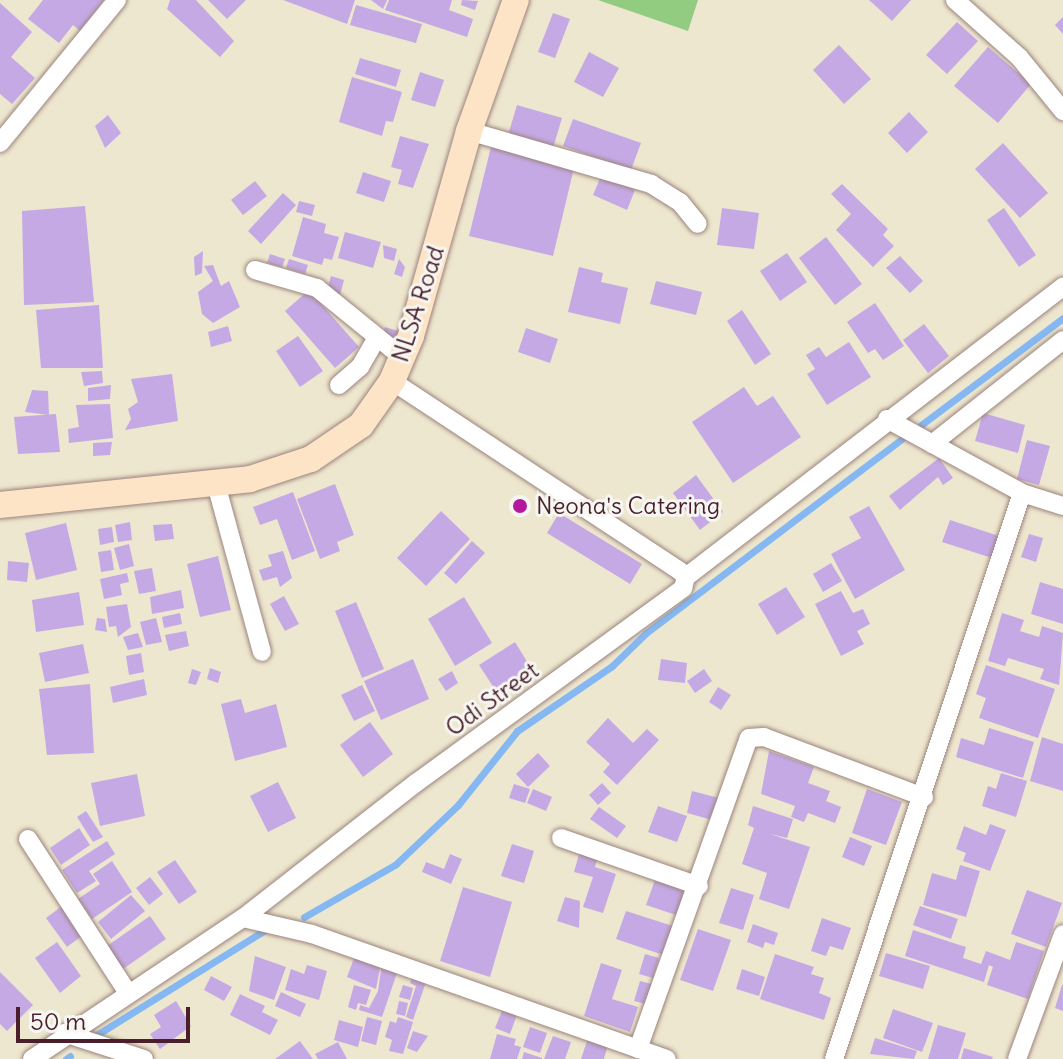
<!DOCTYPE html>
<style>
body{margin:0}
#map{position:relative;width:1063px;height:1059px;overflow:hidden;background:#eee7cf;font-family:Delius,sans-serif}
div>[style]{position:absolute}
.green>*{inset:0;background:#91cc81}
.stream>*{height:7px;margin:-3.5px;padding:0 3.5px;transform-origin:3.5px;border-radius:3.5px;background:#85b8f2}
.building>*{inset:0;background:#c5a9e5}
.roads{filter:drop-shadow(0 0 2px #9c837d) drop-shadow(0 0 2px #9c837d)}
.minor>*{height:18px;margin:-9px;padding:0 9px;transform-origin:9px;border-radius:9px;background:#fff}
.secondary>*{height:26px;margin:-13px;padding:0 13px;transform-origin:13px;border-radius:13px;background:#fee4c6}
.dots>*{width:22px;height:22px;translate:-50% -50%;box-sizing:border-box;border:4px solid #f6f6f2;border-radius:50%}
span{translate:-50% -50%;white-space:nowrap;text-align:center;line-height:1.15;-webkit-text-stroke:6px #f6f6f2;paint-order:stroke}
.street-label{font-size:24px;color:#4a1f2b}
.poi-label{font-size:24px;color:#4a1f2b}
.left{translate:0 -50%;text-align:left}
.scale{position:absolute;left:16px;top:1007px;width:174px;height:36px;box-sizing:border-box;border:4px solid #4a1f2b;border-top:0;padding-left:10px;font-size:24px;line-height:28px;white-space:nowrap;color:#4a1f2b;-webkit-text-stroke:6px #f6f6f2;paint-order:stroke}
</style>
<div id="map">
<div class="green">
<div style="clip-path:polygon(598px 0,698px 0,688px 31px)"></div>
</div>
<div class="stream">
<div style="left:921px;top:425px;width:178px;rotate:-37deg"></div>
<div style="left:304px;top:917px;width:106px;rotate:-29.9deg"></div>
<div style="left:396px;top:864px;width:86px;rotate:-43.6deg"></div>
<div style="left:458px;top:805px;width:95px;rotate:-51.4deg"></div>
<div style="left:517px;top:731px;width:115px;rotate:-34.4deg"></div>
<div style="left:612px;top:666px;width:47px;rotate:-44.1deg"></div>
<div style="left:646px;top:633px;width:321px;rotate:-37.2deg"></div>
<div style="left:90px;top:1039px;width:212px;rotate:-31.9deg"></div>
<div style="left:66px;top:1059px;width:5px;rotate:-37deg"></div>
</div>
<div class="building">
<div style="clip-path:polygon(43px 0,104px 0,80px 31px,73px 25px,59px 43px,28px 19px)"></div>
<div style="clip-path:polygon(170px 0,196px 0,234px 41px,220px 57px,167px 9px)"></div>
<div style="clip-path:polygon(208px 0,246px 0,227px 19px)"></div>
<div style="clip-path:polygon(283px 0,355px 0,347px 24px)"></div>
<div style="clip-path:polygon(371px 0,387px 0,383px 9px)"></div>
<div style="clip-path:polygon(389px 0,452px 0,449px 10px,473px 19px,467px 37px,385px 10px)"></div>
<div style="clip-path:polygon(462px 0,478px 1px,475px 10px,461px 5px)"></div>
<div style="clip-path:polygon(869px 0,911px 0,892px 21px)"></div>
<div style="clip-path:polygon(0 3px,32px 32px,11px 57px,35px 78px,12px 104px,0 94px)"></div>
<div style="clip-path:polygon(356px 5px,422px 24px,416px 43px,350px 25px)"></div>
<div style="clip-path:polygon(553px 13px,570px 19px,555px 58px,538px 52px)"></div>
<div style="clip-path:polygon(1063px 17px,1063px 34px,1055px 25px)"></div>
<div style="clip-path:polygon(957px 22px,978px 41px,947px 74px,926px 55px)"></div>
<div style="clip-path:polygon(839px 45px,871px 79px,844px 104px,813px 70px)"></div>
<div style="clip-path:polygon(988px 47px,1031px 84px,998px 123px,954px 86px)"></div>
<div style="clip-path:polygon(589px 52px,619px 68px,603px 97px,574px 82px)"></div>
<div style="clip-path:polygon(360px 58px,401px 70px,396px 87px,355px 74px)"></div>
<div style="clip-path:polygon(420px 72px,444px 80px,435px 107px,411px 100px)"></div>
<div style="clip-path:polygon(352px 77px,402px 92px,393px 122px,386px 121px,382px 136px,339px 122px)"></div>
<div style="clip-path:polygon(517px 105px,562px 118px,553px 148px,508px 135px)"></div>
<div style="clip-path:polygon(909px 112px,928px 132px,907px 153px,888px 133px)"></div>
<div style="clip-path:polygon(108px 115px,121px 133px,105px 148px,95px 126px)"></div>
<div style="clip-path:polygon(573px 119px,641px 143px,631px 170px,563px 146px)"></div>
<div style="clip-path:polygon(400px 136px,429px 144px,413px 188px,398px 184px,402px 170px,391px 167px)"></div>
<div style="clip-path:polygon(1003px 143px,1048px 193px,1020px 218px,975px 169px)"></div>
<div style="clip-path:polygon(491px 147px,574px 168px,553px 256px,469px 236px)"></div>
<div style="clip-path:polygon(363px 172px,391px 181px,384px 202px,356px 193px)"></div>
<div style="clip-path:polygon(601px 176px,635px 190px,627px 210px,593px 195px)"></div>
<div style="clip-path:polygon(255px 181px,267px 196px,243px 215px,231px 200px)"></div>
<div style="clip-path:polygon(842px 184px,888px 229px,883px 235px,894px 246px,873px 267px,836px 230px,851px 214px,831px 194px)"></div>
<div style="clip-path:polygon(283px 193px,296px 205px,261px 244px,248px 231px)"></div>
<div style="clip-path:polygon(299px 201px,315px 205px,312px 216px,296px 212px)"></div>
<div style="clip-path:polygon(85px 206px,94px 302px,24px 305px,22px 211px)"></div>
<div style="clip-path:polygon(722px 208px,759px 213px,754px 249px,717px 245px)"></div>
<div style="clip-path:polygon(1004px 208px,1036px 255px,1019px 267px,987px 220px)"></div>
<div style="clip-path:polygon(303px 217px,326px 224px,324px 233px,339px 237px,332px 260px,324px 258px,322px 265px,292px 256px)"></div>
<div style="clip-path:polygon(345px 232px,381px 242px,373px 268px,338px 258px)"></div>
<div style="clip-path:polygon(826px 237px,862px 284px,835px 305px,799px 258px)"></div>
<div style="clip-path:polygon(383px 245px,397px 249px,394px 261px,384px 258px)"></div>
<div style="clip-path:polygon(203px 251px,202px 273px,195px 276px,194px 257px)"></div>
<div style="clip-path:polygon(787px 253px,807px 282px,780px 301px,760px 271px)"></div>
<div style="clip-path:polygon(270px 254px,285px 259px,282px 267px,267px 263px)"></div>
<div style="clip-path:polygon(900px 256px,923px 281px,910px 293px,886px 268px)"></div>
<div style="clip-path:polygon(289px 259px,308px 265px,305px 274px,286px 268px)"></div>
<div style="clip-path:polygon(399px 259px,405px 267px,402px 277px,394px 274px)"></div>
<div style="clip-path:polygon(213px 265px,221px 286px,229px 281px,240px 307px,213px 323px,202px 314px,198px 292px,213px 281px,204px 266px)"></div>
<div style="clip-path:polygon(579px 267px,603px 273px,601px 282px,628px 288px,620px 324px,568px 312px)"></div>
<div style="clip-path:polygon(331px 276px,344px 280px,340px 295px,327px 291px)"></div>
<div style="clip-path:polygon(656px 281px,702px 292px,696px 315px,650px 304px)"></div>
<div style="clip-path:polygon(309px 290px,359px 347px,335px 368px,285px 311px)"></div>
<div style="clip-path:polygon(875px 303px,904px 346px,883px 360px,875px 349px,868px 353px,847px 322px)"></div>
<div style="clip-path:polygon(99px 305px,103px 368px,41px 368px,36px 310px)"></div>
<div style="clip-path:polygon(742px 310px,771px 354px,755px 365px,727px 321px)"></div>
<div style="clip-path:polygon(924px 324px,949px 356px,928px 373px,903px 340px)"></div>
<div style="clip-path:polygon(228px 326px,232px 341px,211px 347px,208px 332px)"></div>
<div style="clip-path:polygon(385px 327px,398px 331px,394px 344px,382px 337px)"></div>
<div style="clip-path:polygon(526px 328px,558px 339px,550px 363px,518px 352px)"></div>
<div style="clip-path:polygon(298px 336px,323px 371px,300px 387px,276px 351px)"></div>
<div style="clip-path:polygon(849px 342px,871px 377px,827px 405px,807px 374px,815px 369px,806px 355px,819px 347px,826px 357px)"></div>
<div style="clip-path:polygon(102px 371px,103px 383px,84px 386px,81px 372px)"></div>
<div style="clip-path:polygon(172px 374px,178px 421px,125px 430px,131px 419px,128px 409px,138px 402px,131px 379px)"></div>
<div style="clip-path:polygon(111px 385px,110px 399px,88px 401px,88px 388px)"></div>
<div style="clip-path:polygon(744px 387px,757px 406px,773px 396px,801px 437px,733px 483px,692px 422px)"></div>
<div style="clip-path:polygon(32px 390px,48px 391px,49px 415px,25px 412px)"></div>
<div style="clip-path:polygon(110px 404px,113px 438px,69px 443px,68px 429px,79px 427px,76px 405px)"></div>
<div style="clip-path:polygon(983px 413px,1025px 425px,1018px 453px,975px 441px)"></div>
<div style="clip-path:polygon(56px 414px,60px 452px,18px 454px,14px 417px)"></div>
<div style="clip-path:polygon(1027px 440px,1050px 446px,1039px 485px,1017px 479px)"></div>
<div style="clip-path:polygon(112px 442px,110px 455px,93px 456px,93px 443px)"></div>
<div style="clip-path:polygon(939px 458px,953px 478px,943px 485px,938px 477px,900px 510px,889px 496px)"></div>
<div style="clip-path:polygon(696px 475px,723px 512px,700px 530px,673px 493px)"></div>
<div style="clip-path:polygon(335px 484px,354px 535px,337px 542px,340px 551px,320px 559px,297px 499px)"></div>
<div style="clip-path:polygon(293px 492px,315px 551px,292px 560px,277px 519px,260px 525px,253px 507px)"></div>
<div style="clip-path:polygon(869px 506px,905px 570px,855px 599px,831px 554px,861px 538px,849px 517px)"></div>
<div style="clip-path:polygon(441px 511px,470px 539px,426px 586px,397px 558px)"></div>
<div style="clip-path:polygon(559px 513px,642px 564px,630px 584px,547px 533px)"></div>
<div style="clip-path:polygon(950px 520px,999px 536px,992px 558px,942px 542px)"></div>
<div style="clip-path:polygon(130px 522px,132px 540px,118px 542px,115px 525px)"></div>
<div style="clip-path:polygon(66px 523px,77px 570px,36px 580px,25px 533px)"></div>
<div style="clip-path:polygon(172px 524px,174px 539px,155px 541px,153px 525px)"></div>
<div style="clip-path:polygon(112px 527px,114px 542px,100px 545px,98px 529px)"></div>
<div style="clip-path:polygon(1029px 534px,1043px 538px,1036px 562px,1021px 557px)"></div>
<div style="clip-path:polygon(472px 541px,485px 553px,456px 584px,444px 573px)"></div>
<div style="clip-path:polygon(129px 544px,134px 566px,120px 570px,114px 548px)"></div>
<div style="clip-path:polygon(111px 550px,114px 570px,101px 572px,98px 552px)"></div>
<div style="clip-path:polygon(283px 551px,292px 578px,280px 587px,277px 577px,263px 581px,259px 570px,272px 566px,268px 555px)"></div>
<div style="clip-path:polygon(218px 556px,231px 610px,200px 617px,187px 564px)"></div>
<div style="clip-path:polygon(8px 561px,29px 563px,27px 582px,7px 580px)"></div>
<div style="clip-path:polygon(831px 563px,842px 581px,823px 592px,813px 574px)"></div>
<div style="clip-path:polygon(152px 568px,156px 591px,139px 594px,134px 571px)"></div>
<div style="clip-path:polygon(127px 573px,129px 582px,120px 584px,122px 595px,104px 599px,100px 579px)"></div>
<div style="clip-path:polygon(1040px 582px,1063px 589px,1063px 624px,1031px 614px)"></div>
<div style="clip-path:polygon(786px 587px,805px 617px,777px 635px,758px 604px)"></div>
<div style="clip-path:polygon(181px 590px,184px 608px,152px 614px,150px 597px)"></div>
<div style="clip-path:polygon(841px 591px,853px 613px,863px 609px,870px 624px,857px 631px,864px 644px,841px 656px,815px 604px)"></div>
<div style="clip-path:polygon(79px 592px,84px 625px,36px 632px,32px 600px)"></div>
<div style="clip-path:polygon(284px 596px,299px 624px,285px 631px,270px 604px)"></div>
<div style="clip-path:polygon(464px 597px,492px 643px,455px 666px,428px 619px)"></div>
<div style="clip-path:polygon(356px 602px,384px 669px,362px 678px,335px 611px)"></div>
<div style="clip-path:polygon(127px 604px,131px 627px,118px 637px,116px 626px,109px 627px,106px 607px)"></div>
<div style="clip-path:polygon(180px 613px,182px 624px,164px 628px,162px 617px)"></div>
<div style="clip-path:polygon(1002px 613px,1024px 620px,1020px 631px,1039px 637px,1042px 626px,1063px 633px,1059px 685px,1040px 679px,1044px 669px,1008px 658px,1005px 666px,988px 661px)"></div>
<div style="clip-path:polygon(97px 618px,105px 619px,107px 632px,95px 630px)"></div>
<div style="clip-path:polygon(156px 618px,162px 642px,146px 645px,140px 622px)"></div>
<div style="clip-path:polygon(186px 631px,189px 646px,169px 651px,165px 635px)"></div>
<div style="clip-path:polygon(138px 633px,143px 647px,128px 650px,123px 637px)"></div>
<div style="clip-path:polygon(515px 642px,531px 668px,496px 691px,479px 665px)"></div>
<div style="clip-path:polygon(83px 644px,89px 673px,45px 682px,39px 653px)"></div>
<div style="clip-path:polygon(141px 653px,144px 672px,129px 675px,126px 656px)"></div>
<div style="clip-path:polygon(413px 659px,429px 699px,381px 720px,364px 681px)"></div>
<div style="clip-path:polygon(661px 659px,687px 663px,685px 683px,658px 680px)"></div>
<div style="clip-path:polygon(986px 665px,1055px 689px,1038px 738px,979px 718px,986px 698px,976px 694px)"></div>
<div style="clip-path:polygon(210px 668px,221px 672px,218px 683px,207px 679px)"></div>
<div style="clip-path:polygon(192px 669px,201px 672px,196px 685px,188px 683px)"></div>
<div style="clip-path:polygon(704px 669px,712px 681px,695px 693px,687px 681px)"></div>
<div style="clip-path:polygon(452px 671px,458px 683px,446px 691px,438px 679px)"></div>
<div style="clip-path:polygon(144px 679px,147px 695px,113px 703px,110px 687px)"></div>
<div style="clip-path:polygon(90px 684px,94px 753px,47px 755px,39px 689px)"></div>
<div style="clip-path:polygon(362px 685px,375px 711px,354px 721px,341px 695px)"></div>
<div style="clip-path:polygon(718px 687px,731px 695px,721px 710px,709px 702px)"></div>
<div style="clip-path:polygon(241px 699px,245px 713px,276px 704px,287px 747px,235px 761px,221px 704px)"></div>
<div style="clip-path:polygon(608px 718px,633px 743px,647px 729px,659px 740px,617px 785px,603px 772px,610px 764px,586px 742px)"></div>
<div style="clip-path:polygon(370px 722px,393px 754px,363px 777px,340px 745px)"></div>
<div style="clip-path:polygon(989px 728px,1034px 742px,1023px 778px,956px 757px,961px 738px,984px 745px)"></div>
<div style="clip-path:polygon(1042px 737px,1063px 744px,1063px 791px,1030px 781px)"></div>
<div style="clip-path:polygon(769px 751px,814px 767px,808px 783px,830px 791px,826px 801px,841px 807px,835px 823px,808px 813px,804px 822px,791px 817px,795px 806px,761px 794px)"></div>
<div style="clip-path:polygon(538px 753px,550px 766px,528px 787px,516px 774px)"></div>
<div style="clip-path:polygon(1001px 773px,1027px 781px,1016px 817px,982px 806px,988px 786px,996px 789px)"></div>
<div style="clip-path:polygon(137px 774px,145px 816px,100px 826px,91px 783px)"></div>
<div style="clip-path:polygon(278px 782px,296px 818px,268px 832px,250px 796px)"></div>
<div style="clip-path:polygon(602px 783px,611px 793px,598px 805px,589px 795px)"></div>
<div style="clip-path:polygon(514px 784px,530px 789px,525px 803px,509px 798px)"></div>
<div style="clip-path:polygon(533px 789px,552px 797px,546px 811px,527px 803px)"></div>
<div style="clip-path:polygon(867px 789px,902px 802px,886px 845px,852px 833px)"></div>
<div style="clip-path:polygon(692px 791px,719px 798px,712px 820px,687px 813px)"></div>
<div style="clip-path:polygon(658px 806px,687px 816px,677px 842px,648px 832px)"></div>
<div style="clip-path:polygon(753px 806px,793px 819px,787px 838px,770px 834px,810px 847px,789px 909px,759px 899px,767px 873px,742px 864px,754px 828px,748px 825px)"></div>
<div style="clip-path:polygon(599px 807px,626px 826px,617px 838px,590px 819px)"></div>
<div style="clip-path:polygon(86px 811px,103px 837px,93px 842px,77px 817px)"></div>
<div style="clip-path:polygon(990px 824px,1006px 830px,990px 871px,963px 861px,966px 853px,956px 849px,964px 826px,986px 835px)"></div>
<div style="clip-path:polygon(79px 828px,90px 845px,61px 865px,50px 848px)"></div>
<div style="clip-path:polygon(850px 837px,872px 846px,864px 866px,842px 857px)"></div>
<div style="clip-path:polygon(107px 841px,115px 854px,89px 871px,96px 881px,77px 893px,62px 870px)"></div>
<div style="clip-path:polygon(512px 844px,534px 851px,524px 883px,501px 876px)"></div>
<div style="clip-path:polygon(580px 851px,598px 856px,595px 867px,616px 874px,603px 913px,583px 907px,593px 877px,574px 872px)"></div>
<div style="clip-path:polygon(450px 854px,462px 859px,451px 884px,422px 872px,426px 862px,444px 869px)"></div>
<div style="clip-path:polygon(175px 860px,197px 892px,179px 904px,157px 872px)"></div>
<div style="clip-path:polygon(112px 861px,132px 892px,92px 919px,78px 899px,100px 884px,93px 874px)"></div>
<div style="clip-path:polygon(960px 865px,980px 871px,966px 917px,923px 905px,932px 873px,956px 880px)"></div>
<div style="clip-path:polygon(150px 877px,163px 894px,149px 905px,136px 888px)"></div>
<div style="clip-path:polygon(655px 880px,685px 890px,676px 915px,646px 905px)"></div>
<div style="clip-path:polygon(463px 887px,512px 902px,490px 977px,440px 961px)"></div>
<div style="clip-path:polygon(731px 888px,754px 895px,743px 930px,719px 923px)"></div>
<div style="clip-path:polygon(1027px 890px,1062px 903px,1046px 947px,1011px 934px)"></div>
<div style="clip-path:polygon(131px 895px,145px 911px,111px 939px,98px 922px)"></div>
<div style="clip-path:polygon(565px 897px,580px 901px,579px 928px,557px 921px)"></div>
<div style="clip-path:polygon(62px 906px,83px 935px,67px 947px,46px 918px)"></div>
<div style="clip-path:polygon(920px 906px,958px 919px,951px 939px,913px 925px)"></div>
<div style="clip-path:polygon(626px 911px,679px 928px,669px 957px,616px 939px)"></div>
<div style="clip-path:polygon(150px 916px,166px 939px,123px 969px,107px 946px)"></div>
<div style="clip-path:polygon(822px 918px,851px 928px,843px 950px,830px 946px,826px 956px,811px 951px)"></div>
<div style="clip-path:polygon(753px 924px,778px 933px,774px 945px,765px 942px,763px 948px,747px 942px)"></div>
<div style="clip-path:polygon(698px 929px,731px 940px,713px 991px,680px 980px)"></div>
<div style="clip-path:polygon(913px 930px,966px 947px,963px 958px,981px 964px,986px 951px,1010px 960px,1016px 942px,1044px 951px,1028px 999px,987px 985px,993px 967px,989px 965px,984px 982px,905px 956px)"></div>
<div style="clip-path:polygon(57px 942px,81px 976px,60px 993px,35px 958px)"></div>
<div style="clip-path:polygon(356px 953px,381px 963px,376px 989px,347px 977px)"></div>
<div style="clip-path:polygon(886px 953px,930px 966px,923px 989px,879px 976px)"></div>
<div style="clip-path:polygon(645px 954px,659px 958px,653px 978px,639px 974px)"></div>
<div style="clip-path:polygon(775px 954px,814px 967px,811px 974px,824px 978px,819px 993px,831px 998px,824px 1020px,760px 999px)"></div>
<div style="clip-path:polygon(255px 956px,286px 967px,274px 1000px,249px 991px)"></div>
<div style="clip-path:polygon(382px 963px,399px 967px,382px 1017px,359px 1010px,360px 1005px,369px 1008px,378px 991px)"></div>
<div style="clip-path:polygon(601px 963px,622px 970px,612px 999px,638px 1007px,630px 1032px,584px 1016px)"></div>
<div style="clip-path:polygon(307px 965px,327px 971px,319px 1000px,285px 990px,291px 969px,304px 974px)"></div>
<div style="clip-path:polygon(742px 969px,765px 977px,759px 996px,736px 989px)"></div>
<div style="clip-path:polygon(0 972px,33px 1005px,7px 1031px,0 1024px)"></div>
<div style="clip-path:polygon(211px 976px,232px 987px,224px 1001px,204px 990px)"></div>
<div style="clip-path:polygon(412px 978px,426px 982px,413px 1020px,406px 1017px,416px 986px,410px 983px)"></div>
<div style="clip-path:polygon(640px 981px,655px 985px,650px 1005px,634px 1001px)"></div>
<div style="clip-path:polygon(354px 985px,371px 990px,366px 1005px,358px 1003px,356px 1010px,348px 1007px)"></div>
<div style="clip-path:polygon(403px 985px,413px 988px,410px 1000px,399px 997px)"></div>
<div style="clip-path:polygon(1062px 985px,1063px 985px,1063px 1011px,1055px 1008px)"></div>
<div style="clip-path:polygon(281px 992px,306px 1004px,300px 1017px,275px 1006px)"></div>
<div style="clip-path:polygon(240px 994px,265px 1006px,262px 1012px,278px 1020px,270px 1035px,230px 1015px)"></div>
<div style="clip-path:polygon(176px 1001px,191px 1026px,160px 1049px,150px 1034px,161px 1027px,154px 1015px)"></div>
<div style="clip-path:polygon(399px 1001px,408px 1003px,405px 1016px,396px 1014px)"></div>
<div style="clip-path:polygon(504px 1006px,518px 1012px,510px 1034px,495px 1028px)"></div>
<div style="clip-path:polygon(893px 1009px,933px 1023px,922px 1052px,883px 1038px)"></div>
<div style="clip-path:polygon(367px 1017px,382px 1021px,376px 1045px,361px 1041px)"></div>
<div style="clip-path:polygon(398px 1017px,413px 1022px,403px 1054px,389px 1051px,392px 1040px,385px 1037px,390px 1021px,396px 1023px)"></div>
<div style="clip-path:polygon(339px 1020px,363px 1027px,358px 1047px,334px 1040px)"></div>
<div style="clip-path:polygon(938px 1025px,966px 1033px,958px 1059px,928px 1059px)"></div>
<div style="clip-path:polygon(530px 1027px,547px 1033px,540px 1053px,523px 1047px)"></div>
<div style="clip-path:polygon(413px 1031px,428px 1036px,417px 1052px,407px 1048px)"></div>
<div style="clip-path:polygon(497px 1034px,516px 1039px,514px 1045px,521px 1047px,517px 1059px,490px 1059px)"></div>
<div style="clip-path:polygon(553px 1036px,571px 1042px,565px 1059px,544px 1059px)"></div>
<div style="clip-path:polygon(588px 1038px,608px 1044px,604px 1059px,581px 1059px)"></div>
<div style="clip-path:polygon(875px 1038px,917px 1051px,914px 1059px,870px 1054px)"></div>
<div style="clip-path:polygon(300px 1041px,313px 1059px,275px 1059px)"></div>
<div style="clip-path:polygon(338px 1042px,347px 1059px,318px 1059px,315px 1054px)"></div>
<div style="clip-path:polygon(964px 1048px,993px 1057px,992px 1059px,961px 1059px)"></div>
<div style="clip-path:polygon(524px 1052px,542px 1058px,542px 1059px,522px 1059px)"></div>
</div>
<div class="roads">
<div class="minor">
<div style="left:955px;top:0;width:86px;rotate:41.7deg"></div>
<div style="left:1019px;top:57px;width:70px;rotate:50.8deg"></div>
<div style="left:469px;top:131px;width:190px;rotate:16.2deg"></div>
<div style="left:651px;top:184px;width:34px;rotate:32deg"></div>
<div style="left:680px;top:202px;width:28px;rotate:51deg"></div>
<div style="left:0;top:143px;width:185px;rotate:-50.7deg"></div>
<div style="left:255px;top:270px;width:65px;rotate:16.2deg"></div>
<div style="left:317px;top:288px;width:111px;rotate:39.1deg"></div>
<div style="left:339px;top:385px;width:28px;rotate:-41deg"></div>
<div style="left:360px;top:367px;width:34px;rotate:-60deg"></div>
<div style="left:887px;top:419px;width:154px;rotate:28.7deg"></div>
<div style="left:1022px;top:493px;width:43px;rotate:17.6deg"></div>
<div style="left:932px;top:444px;width:167px;rotate:-38.4deg"></div>
<div style="left:216px;top:484px;width:174px;rotate:74.7deg"></div>
<div style="left:686px;top:577px;width:476px;rotate:-37.6deg"></div>
<div style="left:561px;top:838px;width:146px;rotate:19.2deg"></div>
<div style="left:28px;top:839px;width:184px;rotate:57deg"></div>
<div style="left:243px;top:918px;width:71px;rotate:13.1deg"></div>
<div style="left:312px;top:934px;width:376px;rotate:19.4deg"></div>
<div style="left:64px;top:1033px;width:84px;rotate:18deg"></div>
<div style="left:638px;top:1049px;width:330px;rotate:-70.4deg"></div>
<div style="left:749px;top:738px;width:15px;rotate:-4deg"></div>
<div style="left:764px;top:737px;width:171px;rotate:20.6deg"></div>
<div style="left:32px;top:1059px;width:254px;rotate:-33.8deg"></div>
<div style="left:243px;top:918px;width:219px;rotate:-38deg"></div>
<div style="left:416px;top:783px;width:331px;rotate:-36.1deg"></div>
<div style="left:683px;top:588px;width:11px;rotate:-75deg"></div>
<div style="left:686px;top:577px;width:8px;rotate:-135deg"></div>
<div style="left:680px;top:571px;width:345px;rotate:-146.6deg"></div>
<div style="left:834px;top:1059px;width:596px;rotate:-71.63deg"></div>
<div style="left:1017px;top:1059px;width:133px;rotate:-69.8deg"></div>
</div>
<div class="secondary">
<div style="left:0;top:505px;width:251px;rotate:-5.9deg"></div>
<div style="left:250px;top:479px;width:64px;rotate:-18.2deg"></div>
<div style="left:311px;top:459px;width:60px;rotate:-34.2deg"></div>
<div style="left:361px;top:425px;width:54px;rotate:-54.8deg"></div>
<div style="left:392px;top:381px;width:49px;rotate:-67.1deg"></div>
<div style="left:411px;top:336px;width:213px;rotate:-74.2deg"></div>
<div style="left:469px;top:131px;width:139px;rotate:-70.3deg"></div>
</div>
</div>
<div class="dots">
<div style="left:520px;top:506px;background:#b5179e"></div>
</div>
<div class="street-label">
<span style="left:418px;top:304px;rotate:-72deg">NLSA Road</span>
<span style="left:492px;top:699px;rotate:-36deg">Odi Street</span>
</div>
<div class="poi-label">
<span class="left" style="left:536px;top:506px">Neona's Catering</span>
</div>
<div class="scale">50 m</div>
</div>
